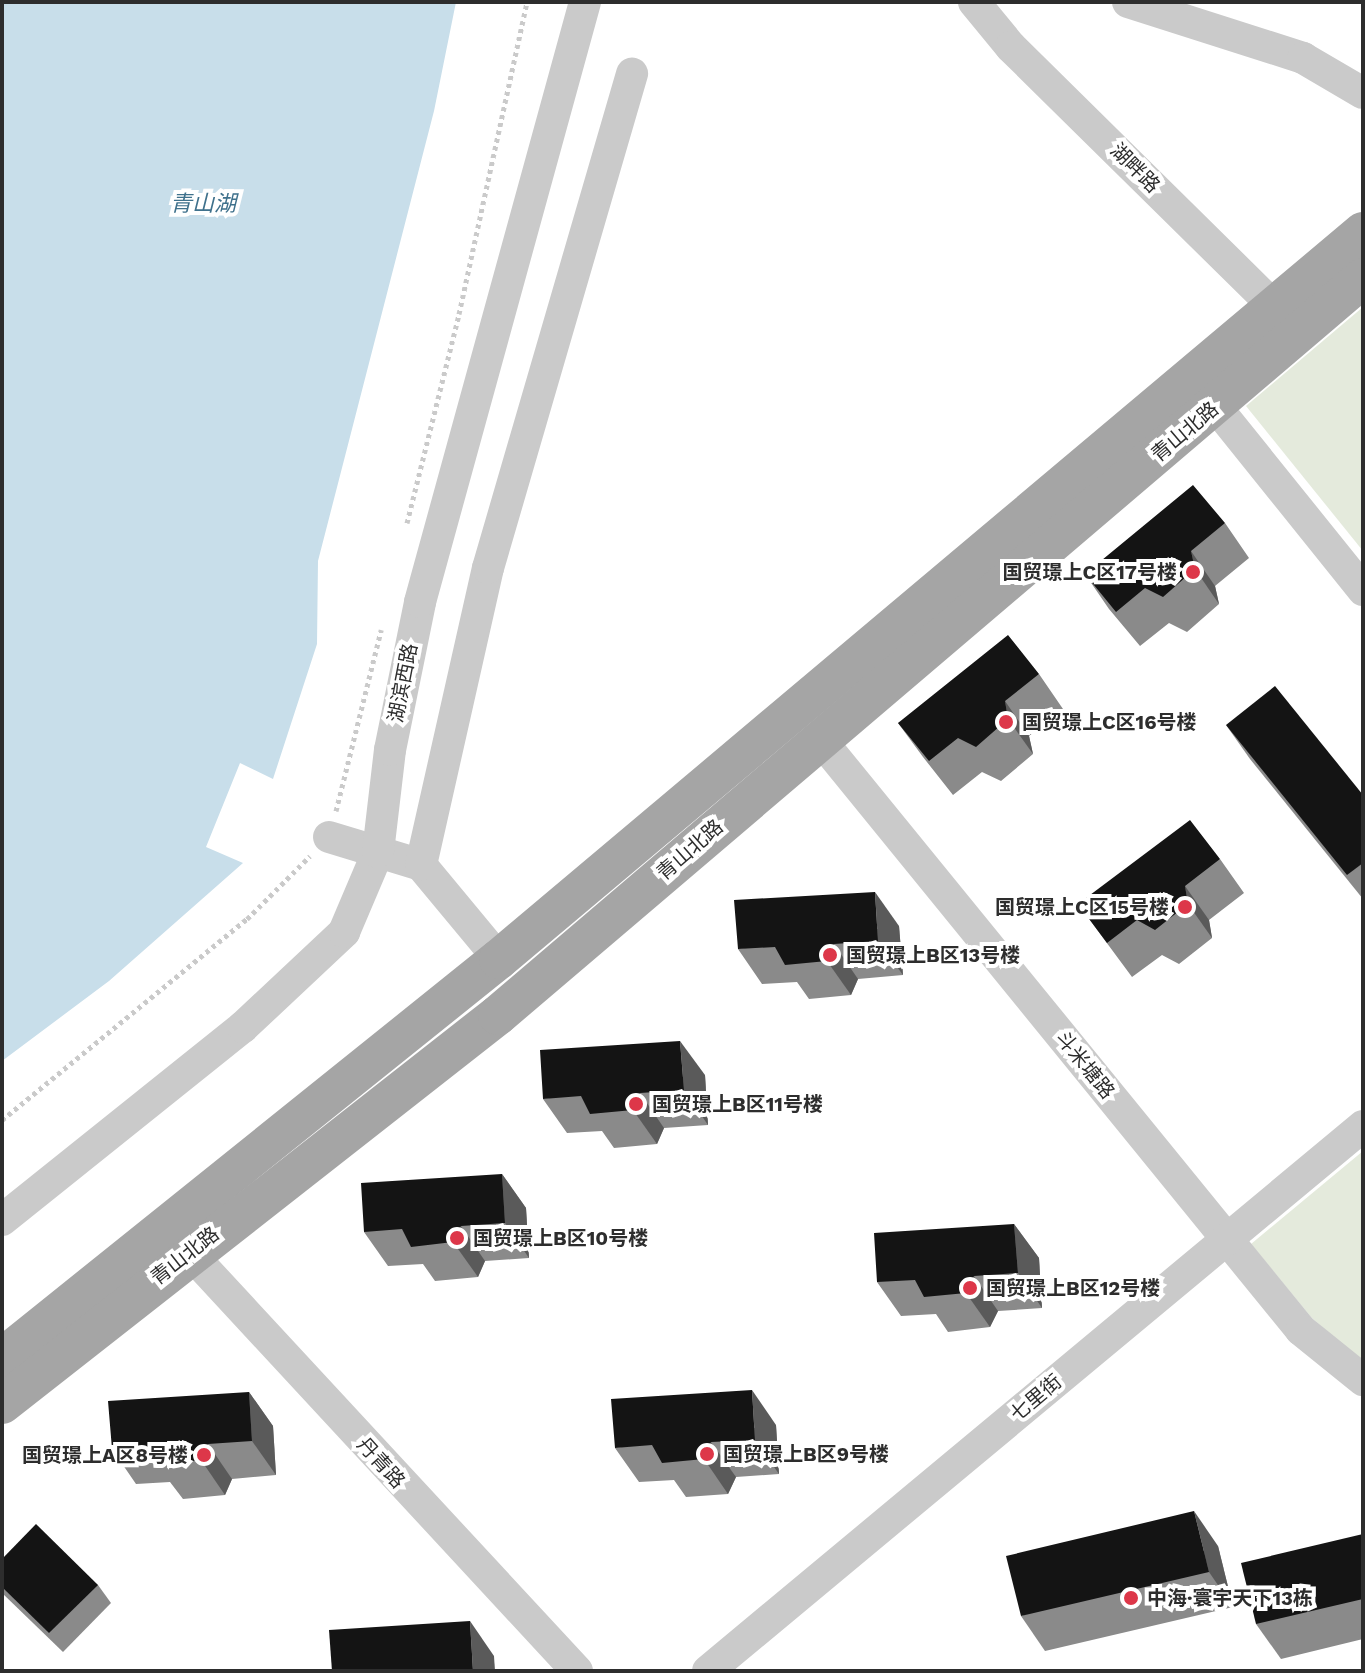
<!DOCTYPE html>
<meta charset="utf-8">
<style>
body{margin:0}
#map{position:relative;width:1365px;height:1673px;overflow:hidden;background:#fff;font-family:"Work Sans","Noto Sans SC",sans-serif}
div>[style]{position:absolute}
.green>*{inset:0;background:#e4eadc}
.water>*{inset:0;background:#c8deea}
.path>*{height:5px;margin-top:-2.5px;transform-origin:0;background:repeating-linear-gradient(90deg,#cacaca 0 4px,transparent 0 8px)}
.minor>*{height:32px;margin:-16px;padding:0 16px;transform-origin:16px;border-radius:16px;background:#cacaca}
.major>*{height:40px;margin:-20px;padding:0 20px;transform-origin:20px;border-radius:20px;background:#a5a5a5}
.wall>*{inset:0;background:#8a8a8a}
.shaded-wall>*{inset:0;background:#5a5a5a}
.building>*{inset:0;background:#141414}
.dots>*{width:22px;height:22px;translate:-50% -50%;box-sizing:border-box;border:4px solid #fff;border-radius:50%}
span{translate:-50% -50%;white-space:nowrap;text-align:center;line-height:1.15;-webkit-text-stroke:8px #fff;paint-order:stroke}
.street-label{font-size:20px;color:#2d2d2d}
.poi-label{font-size:20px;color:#2d2d2d;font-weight:700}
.right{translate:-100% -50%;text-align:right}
.left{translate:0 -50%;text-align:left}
.water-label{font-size:22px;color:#3f718c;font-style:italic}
.frame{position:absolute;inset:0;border:4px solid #2d2d2d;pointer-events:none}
</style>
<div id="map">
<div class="green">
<div style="clip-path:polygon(1363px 307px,1363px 551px,1246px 406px)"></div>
<div style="clip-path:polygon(1363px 1151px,1363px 1364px,1311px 1317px,1251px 1244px)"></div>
</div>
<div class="water">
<div style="clip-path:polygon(2px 2px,456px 2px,434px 111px,318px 561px,317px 644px,273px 779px,240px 763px,206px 847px,243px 863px,109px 981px,2px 1061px)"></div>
</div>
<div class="path">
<div style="left:407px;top:523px;width:215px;rotate:-76deg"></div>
<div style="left:459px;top:314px;width:319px;rotate:-77.7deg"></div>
<div style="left:336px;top:811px;width:187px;rotate:-76deg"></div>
<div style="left:2px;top:1120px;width:317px;rotate:-39.4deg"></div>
<div style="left:247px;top:919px;width:89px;rotate:-45deg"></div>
</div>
<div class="minor">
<div style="left:974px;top:2px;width:58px;rotate:50.6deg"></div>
<div style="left:1011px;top:47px;width:395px;rotate:44.6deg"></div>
<div style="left:1128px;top:2px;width:184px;rotate:17.7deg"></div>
<div style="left:1303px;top:58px;width:69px;rotate:30.3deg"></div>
<div style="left:1216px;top:407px;width:235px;rotate:51.2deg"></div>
<div style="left:819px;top:738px;width:763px;rotate:50.85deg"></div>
<div style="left:1301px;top:1330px;width:80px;rotate:38.9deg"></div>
<div style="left:329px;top:837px;width:96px;rotate:16.9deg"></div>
<div style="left:421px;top:865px;width:122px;rotate:50.3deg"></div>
<div style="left:421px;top:865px;width:304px;rotate:-77.3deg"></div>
<div style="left:488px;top:568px;width:515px;rotate:-73.75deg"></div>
<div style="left:2px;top:1220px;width:309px;rotate:-38.7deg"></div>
<div style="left:243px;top:1027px;width:139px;rotate:-43.2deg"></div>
<div style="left:344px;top:932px;width:87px;rotate:-67deg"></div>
<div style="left:378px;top:852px;width:103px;rotate:-83.3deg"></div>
<div style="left:390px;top:750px;width:151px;rotate:-78.5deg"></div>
<div style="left:420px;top:602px;width:622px;rotate:-74.62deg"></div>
<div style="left:189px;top:1252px;width:571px;rotate:47.2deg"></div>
<div style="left:708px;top:1671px;width:852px;rotate:-39.76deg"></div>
</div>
<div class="major">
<div style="left:2px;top:1358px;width:637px;rotate:-38.76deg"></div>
<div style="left:499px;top:959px;width:1129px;rotate:-40.08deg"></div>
<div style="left:2px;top:1404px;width:630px;rotate:-38.11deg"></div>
<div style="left:498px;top:1015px;width:1136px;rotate:-40.43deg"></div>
</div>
<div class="wall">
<div style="clip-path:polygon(1225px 523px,1249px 558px,1215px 586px,1219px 604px,1187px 632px,1169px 623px,1140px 646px,1109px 609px,1085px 574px)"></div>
<div style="clip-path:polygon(1039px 674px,1063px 709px,1029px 736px,1033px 754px,1001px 781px,982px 772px,953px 795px,923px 757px,898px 723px)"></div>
<div style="clip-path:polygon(1226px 725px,1363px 795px,1363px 899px,1250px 759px)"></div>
<div style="clip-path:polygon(1220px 859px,1244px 893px,1209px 920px,1212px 938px,1179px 964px,1162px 955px,1132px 977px,1078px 904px)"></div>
<div style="clip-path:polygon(899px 926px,903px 975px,858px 979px,851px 995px,809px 999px,797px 982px,762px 984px,738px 949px)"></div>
<div style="clip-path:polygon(705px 1075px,708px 1125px,664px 1128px,657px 1144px,614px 1148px,602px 1131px,567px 1133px,543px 1099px)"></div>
<div style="clip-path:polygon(502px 1174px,526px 1208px,529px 1258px,485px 1261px,478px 1277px,435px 1281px,423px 1264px,388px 1266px,364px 1232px)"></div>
<div style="clip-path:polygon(1014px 1224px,1039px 1258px,1042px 1308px,998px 1311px,990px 1327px,948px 1332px,936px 1314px,901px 1316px,877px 1282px)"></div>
<div style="clip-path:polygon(249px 1392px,273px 1426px,276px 1475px,232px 1479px,225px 1495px,183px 1499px,170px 1482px,136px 1484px,112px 1449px)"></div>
<div style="clip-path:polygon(776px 1425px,779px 1474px,736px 1477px,728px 1494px,686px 1497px,674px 1480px,639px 1482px,615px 1448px)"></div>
<div style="clip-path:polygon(1363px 1534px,1363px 1639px,1281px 1659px,1256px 1624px)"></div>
<div style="clip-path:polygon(1218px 1546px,1233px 1607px,1045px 1651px,1021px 1616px)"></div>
<div style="clip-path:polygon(2px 1559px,98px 1585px,111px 1603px,63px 1652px,2px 1593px)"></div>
</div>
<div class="shaded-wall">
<div style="clip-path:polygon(1191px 551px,1215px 586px,1219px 604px,1195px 569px)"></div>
<div style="clip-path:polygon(1005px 701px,1029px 736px,1033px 754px,1008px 719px)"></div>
<div style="clip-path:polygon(1185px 886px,1209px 920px,1212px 938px,1188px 904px)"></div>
<div style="clip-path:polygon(875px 892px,899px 926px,903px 975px,878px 941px)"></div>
<div style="clip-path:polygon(834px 944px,858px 979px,851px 995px,827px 961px)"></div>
<div style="clip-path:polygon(680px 1041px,705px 1075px,708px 1125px,684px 1090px)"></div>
<div style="clip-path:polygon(640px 1093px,664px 1128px,657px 1144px,633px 1110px)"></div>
<div style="clip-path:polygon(502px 1174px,526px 1208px,529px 1258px,505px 1223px)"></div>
<div style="clip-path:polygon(1014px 1224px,1039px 1258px,1042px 1308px,1018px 1273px)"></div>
<div style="clip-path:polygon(461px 1226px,485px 1261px,478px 1277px,453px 1242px)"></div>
<div style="clip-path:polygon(974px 1276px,998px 1311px,990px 1327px,966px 1293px)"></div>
<div style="clip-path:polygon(752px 1390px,776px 1425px,779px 1474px,755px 1440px)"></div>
<div style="clip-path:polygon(249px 1392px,273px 1426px,276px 1475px,252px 1441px)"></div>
<div style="clip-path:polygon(711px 1442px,736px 1477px,728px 1494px,704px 1459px)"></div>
<div style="clip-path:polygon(208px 1444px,232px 1479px,225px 1495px,201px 1460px)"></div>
<div style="clip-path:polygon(1194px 1511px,1218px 1546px,1233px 1607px,1209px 1572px)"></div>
<div style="clip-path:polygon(470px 1621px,494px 1656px,495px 1671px,473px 1671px)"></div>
</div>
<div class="building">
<div style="clip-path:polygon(1193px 485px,1225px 523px,1191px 551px,1195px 569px,1163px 597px,1145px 588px,1116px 612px,1085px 574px)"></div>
<div style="clip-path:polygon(1008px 635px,1039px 674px,1005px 701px,1008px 719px,976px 747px,958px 738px,929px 761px,898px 723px)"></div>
<div style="clip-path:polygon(1275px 686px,1363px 795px,1363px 863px,1347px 875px,1226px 725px)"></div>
<div style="clip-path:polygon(1190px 820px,1220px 859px,1185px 886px,1188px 904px,1155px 930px,1137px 920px,1107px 943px,1078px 904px)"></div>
<div style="clip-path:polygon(875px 892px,878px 941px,834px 944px,827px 961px,785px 965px,775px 947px,738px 949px,734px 900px)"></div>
<div style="clip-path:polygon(680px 1041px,684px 1090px,640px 1093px,633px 1110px,590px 1114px,581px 1096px,543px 1099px,540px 1050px)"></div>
<div style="clip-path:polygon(502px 1174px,505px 1223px,461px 1226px,453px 1242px,411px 1247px,402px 1229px,364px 1232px,361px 1183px)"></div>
<div style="clip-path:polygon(1014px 1224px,1018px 1273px,974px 1276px,966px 1293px,924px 1297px,915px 1280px,877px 1282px,874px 1233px)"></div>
<div style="clip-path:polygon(752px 1390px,755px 1440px,711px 1442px,704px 1459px,662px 1463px,652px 1445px,615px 1448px,611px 1399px)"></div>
<div style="clip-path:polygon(249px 1392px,252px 1441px,208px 1444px,201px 1460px,158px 1465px,149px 1447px,112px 1449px,108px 1401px)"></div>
<div style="clip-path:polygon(1194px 1511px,1209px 1572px,1021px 1616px,1006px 1556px)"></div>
<div style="clip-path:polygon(36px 1524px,98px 1585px,49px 1633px,2px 1587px,2px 1559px)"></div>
<div style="clip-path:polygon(1363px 1534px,1363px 1599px,1256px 1624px,1241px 1563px)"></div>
<div style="clip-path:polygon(470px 1621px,473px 1671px,332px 1671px,329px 1630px)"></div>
</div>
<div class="dots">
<div style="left:1193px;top:572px;background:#dd3749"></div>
<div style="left:1006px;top:722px;background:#dd3749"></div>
<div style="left:1185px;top:907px;background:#dd3749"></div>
<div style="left:830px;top:955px;background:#dd3749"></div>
<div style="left:636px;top:1104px;background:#dd3749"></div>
<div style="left:457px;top:1238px;background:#dd3749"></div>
<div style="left:970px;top:1288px;background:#dd3749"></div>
<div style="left:707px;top:1454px;background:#dd3749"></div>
<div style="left:204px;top:1455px;background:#dd3749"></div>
<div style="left:1131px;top:1598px;background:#dd3749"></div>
</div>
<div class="street-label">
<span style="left:1135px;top:168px;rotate:45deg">湖畔路</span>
<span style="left:1185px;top:432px;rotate:-40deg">青山北路</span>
<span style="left:403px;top:683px;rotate:-79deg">湖滨西路</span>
<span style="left:690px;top:850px;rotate:-41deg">青山北路</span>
<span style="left:1085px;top:1065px;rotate:51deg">斗米塘路</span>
<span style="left:185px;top:1256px;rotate:-38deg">青山北路</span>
<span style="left:1036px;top:1398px;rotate:-40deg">七里街</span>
<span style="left:381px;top:1463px;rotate:48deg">丹青路</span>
</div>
<div class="poi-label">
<span class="right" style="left:1177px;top:572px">国贸璟上C区17号楼</span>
<span class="left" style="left:1022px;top:722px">国贸璟上C区16号楼</span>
<span class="right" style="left:1169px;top:907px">国贸璟上C区15号楼</span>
<span class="left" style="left:846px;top:955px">国贸璟上B区13号楼</span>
<span class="left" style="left:652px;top:1104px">国贸璟上B区11号楼</span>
<span class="left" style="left:473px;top:1238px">国贸璟上B区10号楼</span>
<span class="left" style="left:986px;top:1288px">国贸璟上B区12号楼</span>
<span class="left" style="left:723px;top:1454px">国贸璟上B区9号楼</span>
<span class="right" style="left:188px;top:1455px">国贸璟上A区8号楼</span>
<span class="left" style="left:1147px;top:1598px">中海·寰宇天下13栋</span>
</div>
<div class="water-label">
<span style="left:203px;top:204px">青山湖</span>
</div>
<div class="frame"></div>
</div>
